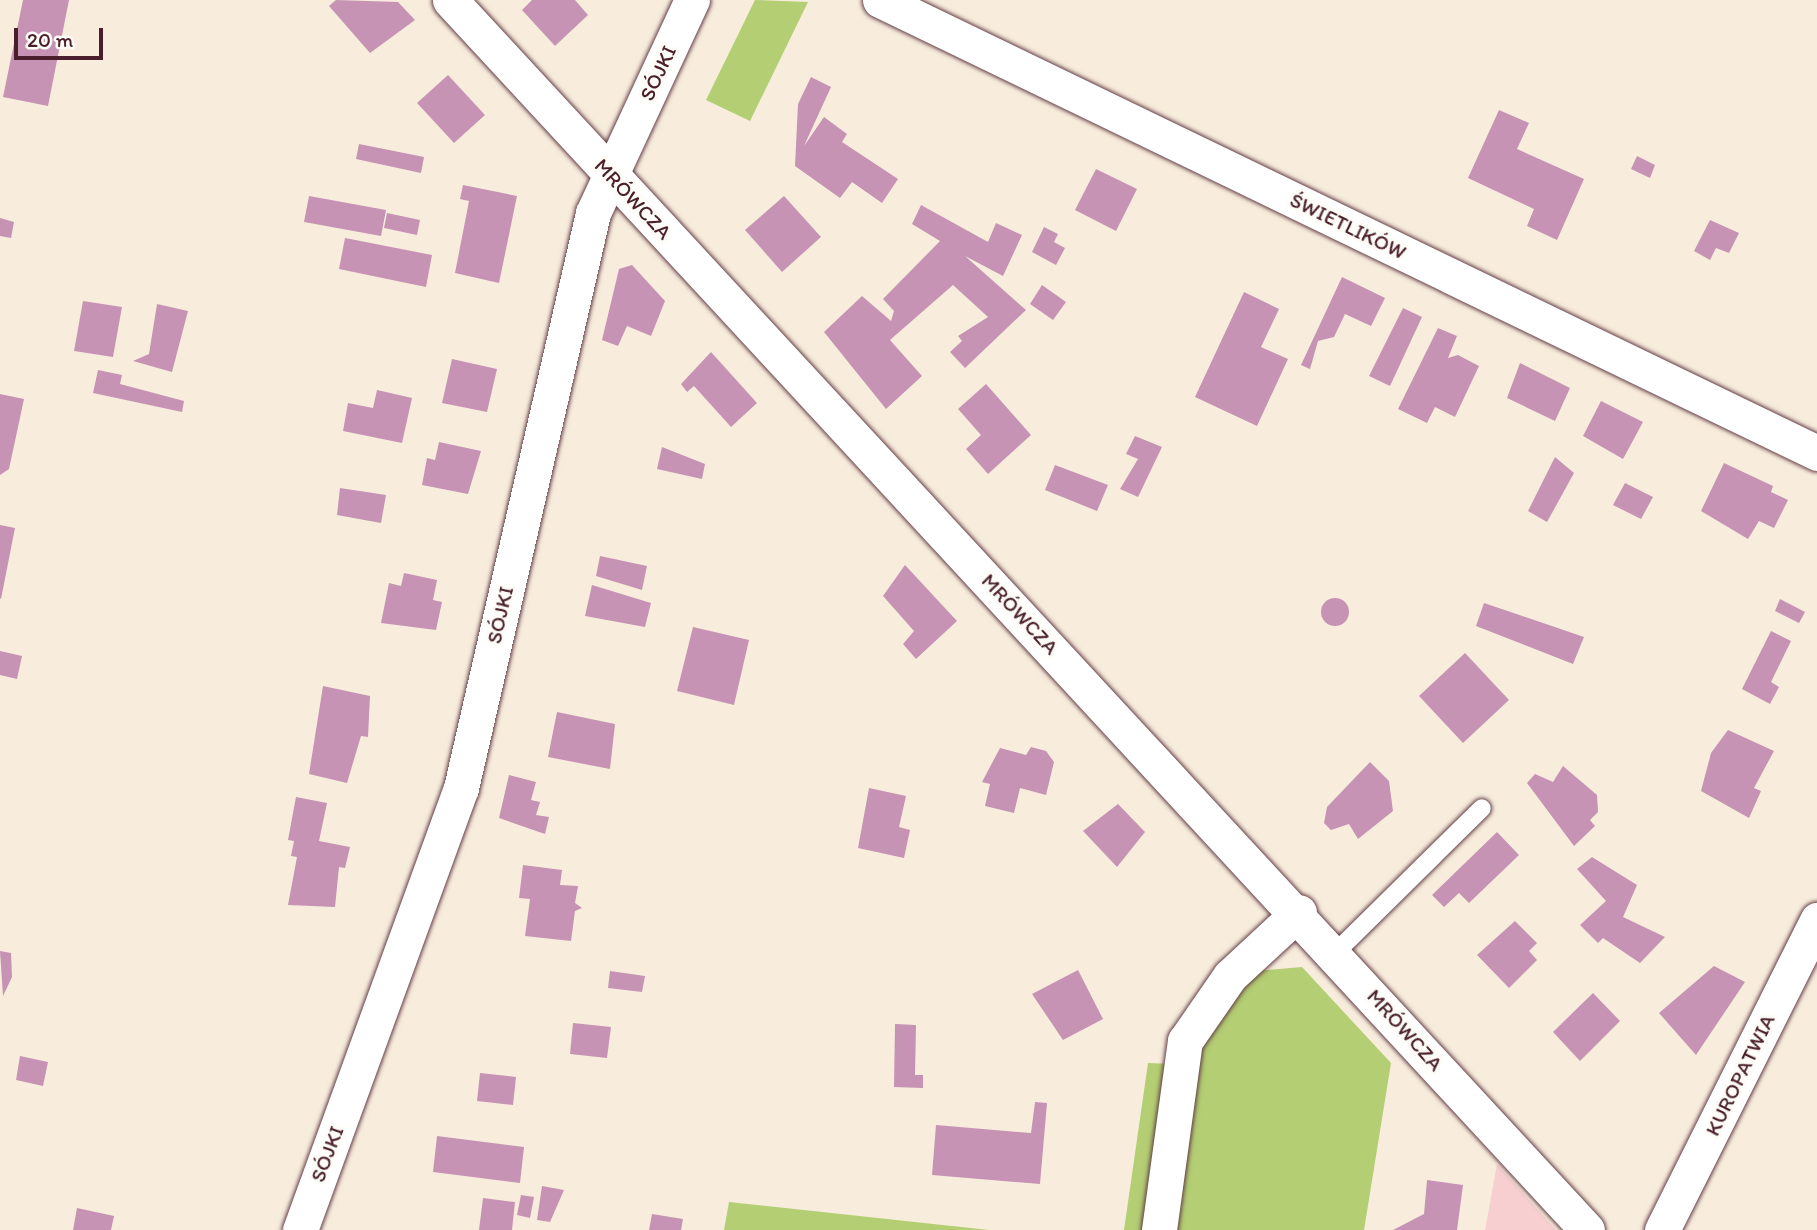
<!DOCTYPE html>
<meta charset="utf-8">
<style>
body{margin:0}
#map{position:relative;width:1817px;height:1230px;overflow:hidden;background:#f8eddd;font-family:Itim,sans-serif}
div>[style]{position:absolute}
.built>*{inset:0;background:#f7cfd1}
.green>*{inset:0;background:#b3ce73}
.building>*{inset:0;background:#c693b4}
.round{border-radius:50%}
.roads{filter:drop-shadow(0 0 2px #643e46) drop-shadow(0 0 2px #643e46)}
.service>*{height:18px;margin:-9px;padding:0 9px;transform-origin:9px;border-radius:9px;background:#fff}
.minor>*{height:35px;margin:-17.5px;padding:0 17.5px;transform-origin:17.5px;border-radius:17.5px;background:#fff}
span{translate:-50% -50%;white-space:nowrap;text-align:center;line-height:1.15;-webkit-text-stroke:7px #fdfcf7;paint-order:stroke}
.street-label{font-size:21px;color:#4a1f2b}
.scale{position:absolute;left:14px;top:28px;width:89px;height:32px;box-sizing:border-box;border:4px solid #4a1f2b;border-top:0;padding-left:9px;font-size:21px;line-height:24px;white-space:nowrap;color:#4a1f2b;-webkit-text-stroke:5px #fdfcf7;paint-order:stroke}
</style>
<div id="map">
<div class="built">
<div style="clip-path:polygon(1497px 1164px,1556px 1230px,1485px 1230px)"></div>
</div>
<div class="green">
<div style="clip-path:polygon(755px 0,808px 2px,750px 121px,706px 100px)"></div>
<div style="clip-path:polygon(1302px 967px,1391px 1063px,1364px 1230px,1173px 1230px,1198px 1041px,1256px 971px)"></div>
<div style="clip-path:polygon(1148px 1063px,1172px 1064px,1150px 1230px,1124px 1230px)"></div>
<div style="clip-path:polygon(729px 1202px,989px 1230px,724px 1230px)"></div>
</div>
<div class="building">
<div style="clip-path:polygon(23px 0,69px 0,48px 106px,3px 97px)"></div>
<div style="clip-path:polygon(336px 0,398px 2px,415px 20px,370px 53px,329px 6px)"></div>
<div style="clip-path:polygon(532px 0,575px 0,588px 15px,555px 46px,522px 10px)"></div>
<div style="clip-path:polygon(448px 75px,485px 115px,454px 143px,417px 103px)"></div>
<div style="clip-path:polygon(811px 77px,831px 87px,804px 146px,824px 117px,847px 134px,842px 142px,898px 179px,882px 203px,852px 182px,840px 198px,795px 166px,798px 104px)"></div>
<div style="clip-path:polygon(1499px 110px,1529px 123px,1517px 149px,1584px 179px,1557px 240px,1527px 226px,1534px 209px,1468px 178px)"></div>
<div style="clip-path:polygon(359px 144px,424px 157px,421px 173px,356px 159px)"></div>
<div style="clip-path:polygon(1637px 156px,1655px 165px,1650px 178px,1631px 169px)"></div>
<div style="clip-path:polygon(1096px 169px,1137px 189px,1116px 231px,1075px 210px)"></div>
<div style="clip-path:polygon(463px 185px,517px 196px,499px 283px,455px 273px,469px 201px,460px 199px)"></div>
<div style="clip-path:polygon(309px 196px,386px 210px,381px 236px,304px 222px)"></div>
<div style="clip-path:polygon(784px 196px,821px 237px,782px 272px,745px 230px)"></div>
<div style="clip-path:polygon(921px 205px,988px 242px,996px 223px,1022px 235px,1003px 276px,965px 256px,1026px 310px,965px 368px,950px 352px,962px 341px,958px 336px,988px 317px,953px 285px,890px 340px,922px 376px,886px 409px,824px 332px,862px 296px,891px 321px,894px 311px,883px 299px,940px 241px,912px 224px)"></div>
<div style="clip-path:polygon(387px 213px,420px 220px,417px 235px,384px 228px)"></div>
<div style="clip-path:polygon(0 218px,14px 222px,11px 238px,0 236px)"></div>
<div style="clip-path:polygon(1710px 220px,1739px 233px,1729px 253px,1716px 248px,1710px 260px,1694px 251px)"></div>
<div style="clip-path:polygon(1044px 227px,1058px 234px,1054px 242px,1065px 248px,1056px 265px,1032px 252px)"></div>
<div style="clip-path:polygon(345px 238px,432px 255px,426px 287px,339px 269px)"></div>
<div style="clip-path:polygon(632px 265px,665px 301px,651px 336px,627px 326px,618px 346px,602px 340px,619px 269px)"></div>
<div style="clip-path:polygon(1342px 277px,1385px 298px,1371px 326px,1345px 314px,1334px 337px,1318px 341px,1310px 369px,1301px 365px)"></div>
<div style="clip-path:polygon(1042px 285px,1066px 302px,1053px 320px,1030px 304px)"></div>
<div style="clip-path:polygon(1244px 292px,1279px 309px,1261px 347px,1288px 359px,1257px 426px,1195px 397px)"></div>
<div style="clip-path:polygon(83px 301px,122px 307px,113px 357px,74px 351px)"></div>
<div style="clip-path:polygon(157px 304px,188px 311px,172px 372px,133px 361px,149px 354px)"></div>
<div style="clip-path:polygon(1403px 308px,1422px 317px,1390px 386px,1369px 376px)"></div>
<div style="clip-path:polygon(1438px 328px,1457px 336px,1448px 358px,1458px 355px,1479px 366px,1455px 417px,1435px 407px,1427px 423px,1398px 409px)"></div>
<div style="clip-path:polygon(711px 352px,757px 403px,731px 427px,694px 386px,687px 392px,681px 384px)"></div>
<div style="clip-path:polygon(452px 359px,497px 369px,487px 412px,442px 403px)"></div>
<div style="clip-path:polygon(1520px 363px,1570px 388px,1555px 421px,1507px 398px)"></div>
<div style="clip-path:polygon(98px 370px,122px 375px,120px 384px,184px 401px,182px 412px,93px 393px)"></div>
<div style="clip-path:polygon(986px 384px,1031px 435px,988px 474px,966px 449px,981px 435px,958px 409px)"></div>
<div style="clip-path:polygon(377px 390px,412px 398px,402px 443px,343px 431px,348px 403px,373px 408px)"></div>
<div style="clip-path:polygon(0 394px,24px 399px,9px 469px,0 475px)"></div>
<div style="clip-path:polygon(1601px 401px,1643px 422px,1623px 459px,1583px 436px)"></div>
<div style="clip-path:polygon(1135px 436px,1162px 447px,1138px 497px,1120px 489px,1138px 459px,1126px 454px)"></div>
<div style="clip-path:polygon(439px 442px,481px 451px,468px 494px,422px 485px,427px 458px,435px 460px)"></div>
<div style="clip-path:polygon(662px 447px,705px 464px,702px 479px,657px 469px)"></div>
<div style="clip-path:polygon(1555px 457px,1574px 473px,1547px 522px,1528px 511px)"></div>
<div style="clip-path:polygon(1724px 463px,1773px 486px,1771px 492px,1788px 500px,1774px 528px,1759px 521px,1748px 539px,1701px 511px)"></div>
<div style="clip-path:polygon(1055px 465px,1108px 485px,1097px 511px,1045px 490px)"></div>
<div style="clip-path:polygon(1625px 483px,1653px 497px,1641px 519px,1613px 505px)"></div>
<div style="clip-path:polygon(340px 488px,386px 495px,381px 523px,337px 515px)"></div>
<div style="clip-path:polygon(0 525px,15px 528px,1px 599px,0 598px)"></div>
<div style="clip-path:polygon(600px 556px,647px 566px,642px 590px,596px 576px)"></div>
<div style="clip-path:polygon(905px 565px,957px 621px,916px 659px,903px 644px,914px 631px,883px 596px)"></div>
<div style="clip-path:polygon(404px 573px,437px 580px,433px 600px,442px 602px,436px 630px,381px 623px,389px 583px,401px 586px)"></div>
<div style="clip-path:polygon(592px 585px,651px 603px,645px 627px,585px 616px)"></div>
<div class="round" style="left:1321px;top:598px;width:28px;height:28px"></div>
<div style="clip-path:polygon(1780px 599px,1805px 612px,1799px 623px,1775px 611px)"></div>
<div style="clip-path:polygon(1484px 603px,1584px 637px,1573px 664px,1476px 626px)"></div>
<div style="clip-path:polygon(693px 627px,749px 640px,734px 705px,677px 691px)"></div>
<div style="clip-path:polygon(1771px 631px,1791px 641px,1771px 682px,1779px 687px,1770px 704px,1742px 689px)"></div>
<div style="clip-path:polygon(0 651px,22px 656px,17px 679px,0 675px)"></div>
<div style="clip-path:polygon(1465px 653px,1509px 700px,1463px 743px,1419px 696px)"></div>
<div style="clip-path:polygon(323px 686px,370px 696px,368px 737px,361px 736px,347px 783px,309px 774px)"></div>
<div style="clip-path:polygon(557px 712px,615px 724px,610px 769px,548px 757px)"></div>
<div style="clip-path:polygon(1728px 730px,1774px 751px,1754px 788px,1761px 791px,1749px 818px,1701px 791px,1711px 753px)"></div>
<div style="clip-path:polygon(1031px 747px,1046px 751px,1054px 762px,1046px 795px,1020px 788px,1014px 813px,985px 806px,990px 784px,982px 782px,1000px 748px,1026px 755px)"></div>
<div style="clip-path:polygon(1370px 762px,1389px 781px,1393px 811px,1358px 839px,1349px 824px,1331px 830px,1324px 823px,1327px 807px)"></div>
<div style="clip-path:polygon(1563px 766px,1597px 795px,1598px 812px,1590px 820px,1595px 826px,1574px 846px,1527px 783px,1535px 774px,1553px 782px)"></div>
<div style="clip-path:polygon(509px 775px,536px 782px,531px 800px,540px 802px,536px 815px,549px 817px,545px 834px,499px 818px)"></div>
<div style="clip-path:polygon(869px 788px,906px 796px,899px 827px,910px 830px,904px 858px,858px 848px)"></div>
<div style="clip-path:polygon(296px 797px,327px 803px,319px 841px,350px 847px,345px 868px,339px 867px,335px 907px,288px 905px,297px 857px,291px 856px,294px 841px,288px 840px)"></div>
<div style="clip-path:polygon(1118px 804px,1145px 832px,1117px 867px,1083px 831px)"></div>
<div style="clip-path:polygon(1497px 832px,1519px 855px,1469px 903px,1459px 893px,1444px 907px,1432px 895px)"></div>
<div style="clip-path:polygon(1592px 857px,1637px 885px,1623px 917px,1665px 937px,1640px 963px,1603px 938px,1598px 943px,1580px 925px,1606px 901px,1577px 869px)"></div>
<div style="clip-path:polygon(523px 865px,562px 870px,560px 885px,578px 886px,575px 903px,582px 908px,575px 911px,571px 941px,525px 936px,530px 899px,519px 898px)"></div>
<div style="clip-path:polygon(1515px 921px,1537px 943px,1529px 951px,1537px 960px,1509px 988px,1477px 955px)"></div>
<div style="clip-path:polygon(0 951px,11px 953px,12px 977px,3px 996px)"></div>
<div style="clip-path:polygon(1714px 966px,1745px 982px,1696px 1055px,1659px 1013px)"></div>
<div style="clip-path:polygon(1078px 970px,1103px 1019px,1063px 1040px,1032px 994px)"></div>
<div style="clip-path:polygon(610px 971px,645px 976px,642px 992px,608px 988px)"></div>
<div style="clip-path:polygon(1593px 993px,1620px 1021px,1580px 1061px,1553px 1032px)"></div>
<div style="clip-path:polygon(573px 1023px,611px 1027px,607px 1058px,570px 1054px)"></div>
<div style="clip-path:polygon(895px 1024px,916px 1025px,915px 1075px,923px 1075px,923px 1088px,894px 1087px)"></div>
<div style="clip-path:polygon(20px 1056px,48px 1062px,43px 1086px,16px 1080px)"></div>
<div style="clip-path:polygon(480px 1073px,516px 1077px,513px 1105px,477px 1101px)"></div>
<div style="clip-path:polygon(1035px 1102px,1047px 1103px,1040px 1184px,932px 1175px,936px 1125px,1031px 1133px)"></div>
<div style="clip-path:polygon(437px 1136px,524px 1147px,520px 1183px,433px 1172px)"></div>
<div style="clip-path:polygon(1427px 1180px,1463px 1185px,1457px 1230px,1393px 1230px,1424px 1214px)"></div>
<div style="clip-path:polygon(542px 1186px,564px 1190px,550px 1222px,537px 1220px)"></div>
<div style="clip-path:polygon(521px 1195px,534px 1197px,530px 1218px,517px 1215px)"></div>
<div style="clip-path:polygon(483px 1198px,515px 1202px,512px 1230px,479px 1230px)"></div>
<div style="clip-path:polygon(77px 1208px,114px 1216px,111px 1230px,73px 1230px)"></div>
<div style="clip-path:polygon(652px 1214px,683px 1219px,681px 1230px,649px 1230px)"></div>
</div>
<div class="roads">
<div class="service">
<div style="left:1335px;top:953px;width:206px;rotate:-44.6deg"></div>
</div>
<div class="minor">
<div style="left:450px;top:0;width:1675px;rotate:47.25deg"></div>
<div style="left:880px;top:0;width:1041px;rotate:25.8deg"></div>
<div style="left:300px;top:1230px;width:470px;rotate:-70deg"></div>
<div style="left:461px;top:788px;width:590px;rotate:-77.07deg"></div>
<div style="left:593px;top:213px;width:235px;rotate:-65.1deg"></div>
<div style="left:1159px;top:1230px;width:191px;rotate:-82.2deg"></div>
<div style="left:1185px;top:1041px;width:79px;rotate:-55.3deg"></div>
<div style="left:1230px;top:976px;width:94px;rotate:-42.8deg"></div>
<div style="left:1662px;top:1230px;width:347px;rotate:-63.4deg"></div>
</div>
</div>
<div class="street-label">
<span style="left:658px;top:73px;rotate:-65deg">SÓJKI</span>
<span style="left:633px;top:199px;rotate:47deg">MRÓWCZA</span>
<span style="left:1348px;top:226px;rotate:26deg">ŚWIETLIKÓW</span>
<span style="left:1020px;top:614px;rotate:47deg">MRÓWCZA</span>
<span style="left:500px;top:615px;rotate:-77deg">SÓJKI</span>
<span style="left:1405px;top:1030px;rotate:48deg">MRÓWCZA</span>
<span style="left:1740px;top:1075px;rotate:-64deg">KUROPATWIA</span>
<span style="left:327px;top:1154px;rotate:-69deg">SÓJKI</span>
</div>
<div class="scale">20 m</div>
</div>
